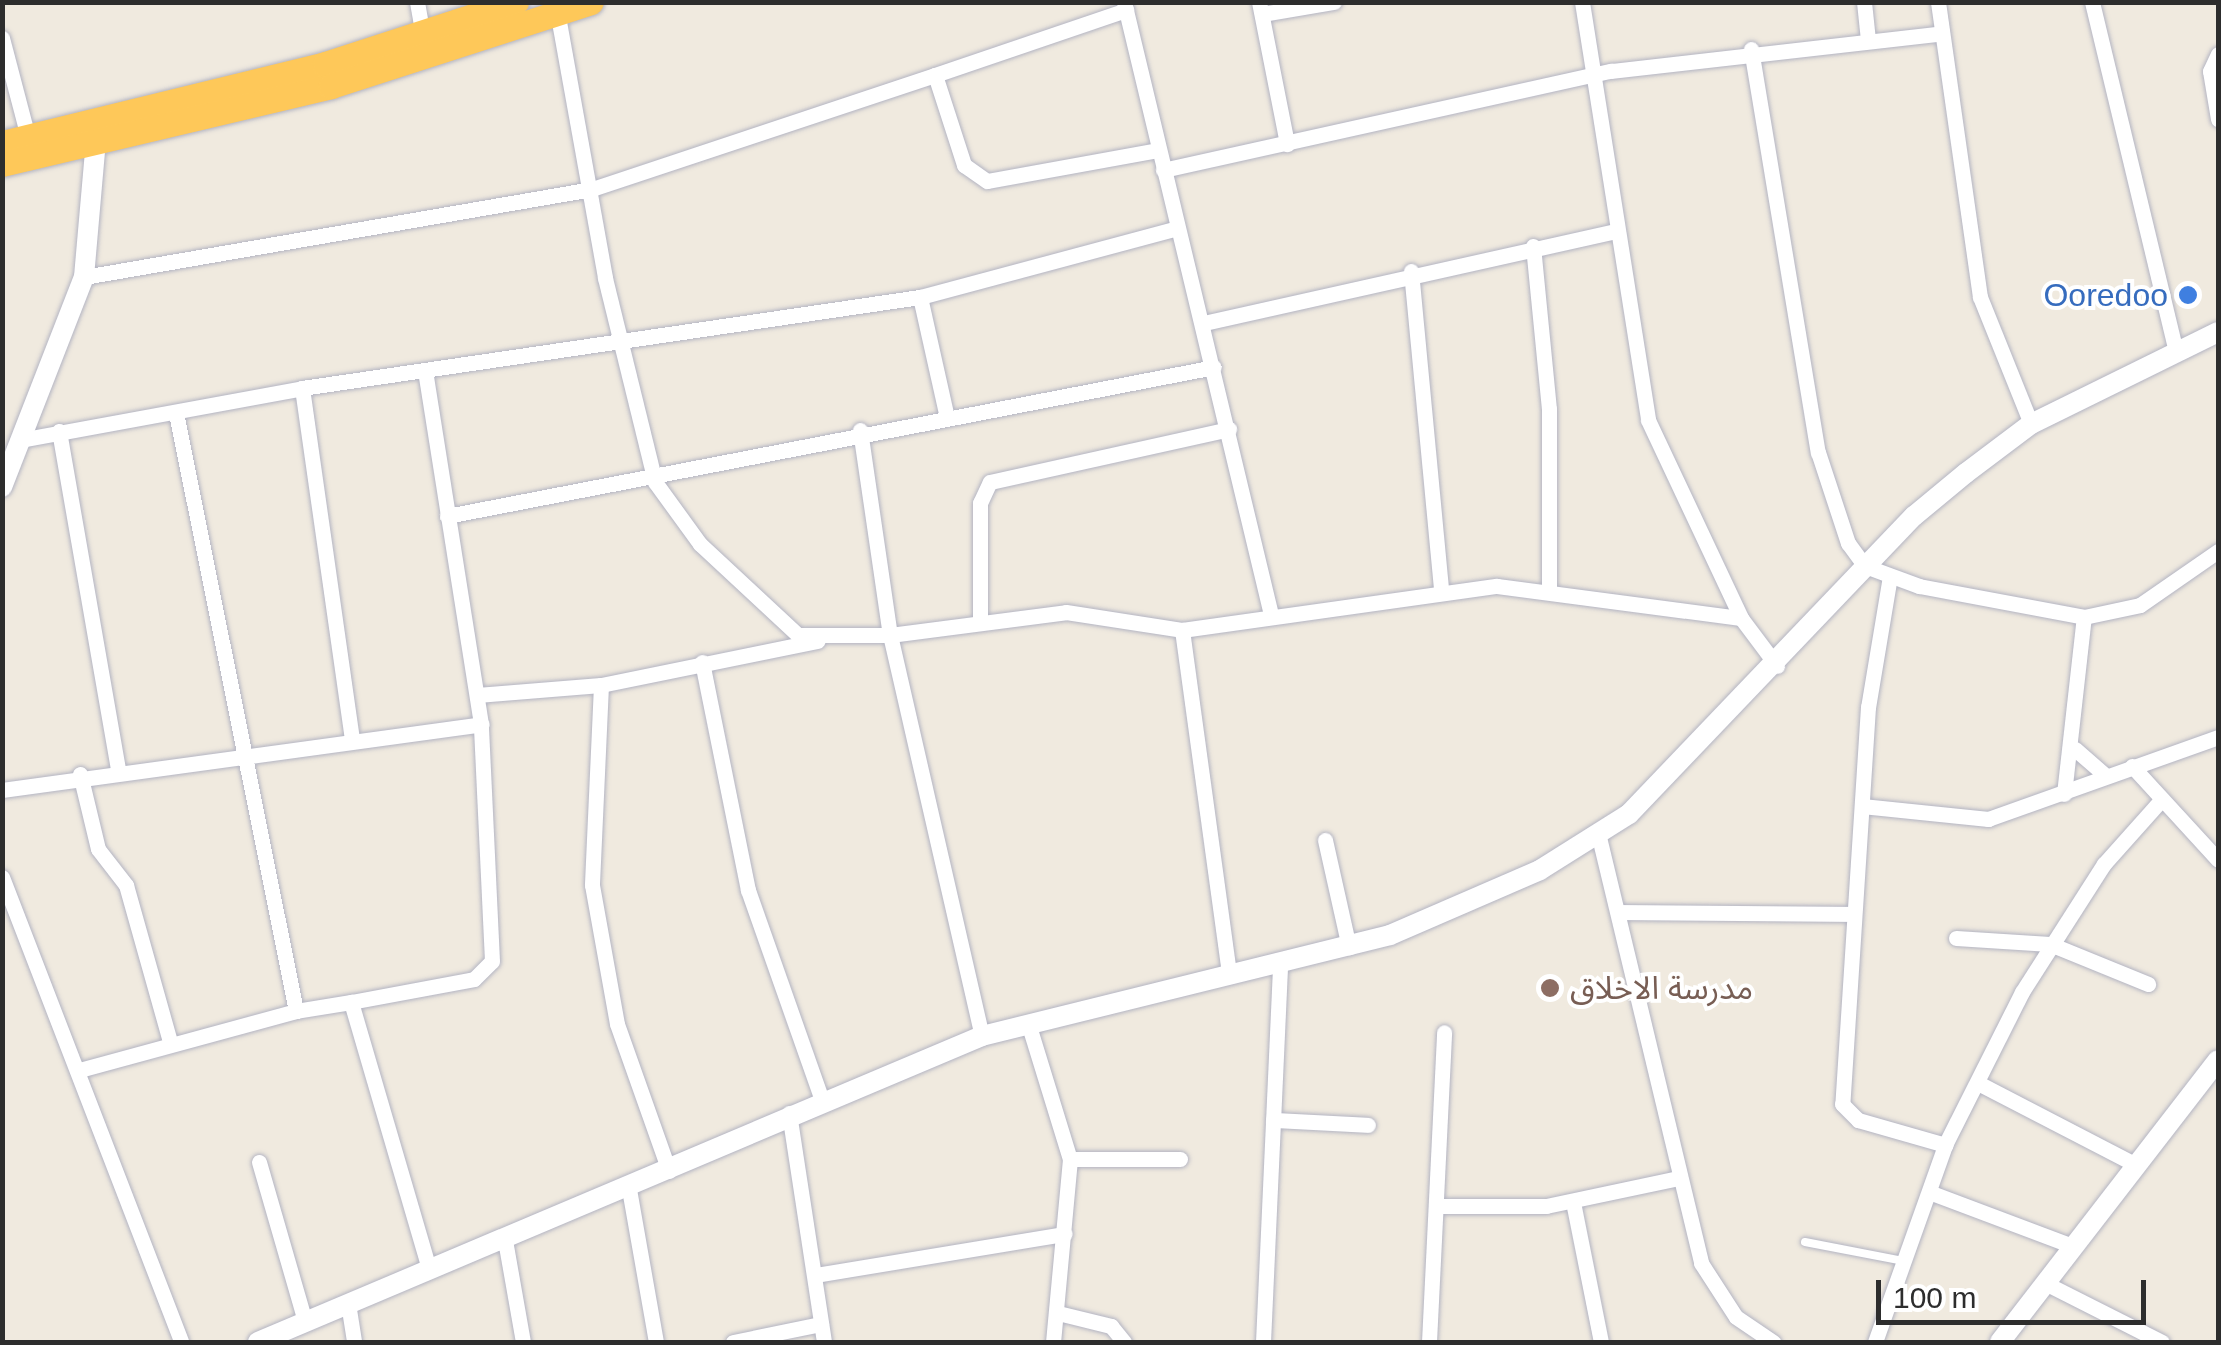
<!DOCTYPE html>
<meta charset="utf-8">
<style>
body{margin:0}
#map{position:relative;width:2221px;height:1345px;overflow:hidden;background:#f0eadf;font-family:Arial,"Noto Sans Arabic",sans-serif}
div>[style]{position:absolute}
.roads{filter:drop-shadow(0 0 2px #b3b4c2) drop-shadow(0 0 2px #b3b4c2)}
.service>*{height:8px;margin:-4px;padding:0 4px;transform-origin:4px;border-radius:4px;background:#fff}
.minor>*{height:15px;margin:-7.5px;padding:0 7.5px;transform-origin:7.5px;border-radius:7.5px;background:#fff}
.tertiary>*{height:20px;margin:-10px;padding:0 10px;transform-origin:10px;border-radius:10px;background:#fff}
.trunk>*{height:25px;margin:-12.5px;padding:0 12.5px;transform-origin:12.5px;border-radius:12.5px;background:#fec859}
.dots>*{width:28px;height:28px;translate:-50% -50%;box-sizing:border-box;border:5px solid #fff;border-radius:50%}
span{translate:-50% -50%;white-space:nowrap;text-align:center;line-height:1.15;-webkit-text-stroke:8px #fff;paint-order:stroke}
.shop-label{font-size:32px;color:#366cbe}
.right{translate:-100% -50%;text-align:right}
.education-label{font-size:32px;color:#785e54}
.left{translate:0 -50%;text-align:left}
.frame{position:absolute;inset:0;border:5px solid #2d2d2d;pointer-events:none}
.scale{position:absolute;left:1876px;top:1280px;width:270px;height:45px;box-sizing:border-box;border:5px solid #2d2d2d;border-top:0;padding-left:12px;font-size:30px;line-height:35px;white-space:nowrap;color:#2d2d2d;-webkit-text-stroke:8px #fff;paint-order:stroke}
</style>
<div id="map">
<div class="roads">
<div class="service">
<div style="left:1805px;top:1242px;width:101px;rotate:10.9deg"></div>
</div>
<div class="minor">
<div style="left:417px;top:2px;width:29px;rotate:80deg"></div>
<div style="left:1124px;top:2px;width:630px;rotate:76.51deg"></div>
<div style="left:1259px;top:2px;width:145px;rotate:78.8deg"></div>
<div style="left:1582px;top:2px;width:423px;rotate:81deg"></div>
<div style="left:1648px;top:420px;width:219px;rotate:64.8deg"></div>
<div style="left:1741px;top:618px;width:60px;rotate:53.1deg"></div>
<div style="left:1864px;top:2px;width:38px;rotate:84deg"></div>
<div style="left:1938px;top:2px;width:298px;rotate:81.9deg"></div>
<div style="left:1980px;top:297px;width:137px;rotate:68.1deg"></div>
<div style="left:2092px;top:2px;width:357px;rotate:76.5deg"></div>
<div style="left:556px;top:5px;width:277px;rotate:79.8deg"></div>
<div style="left:605px;top:278px;width:210px;rotate:76.2deg"></div>
<div style="left:655px;top:482px;width:77px;rotate:54deg"></div>
<div style="left:700px;top:544px;width:134px;rotate:42.9deg"></div>
<div style="left:798px;top:635px;width:92px"></div>
<div style="left:890px;top:635px;width:177px;rotate:-7.4deg"></div>
<div style="left:1066px;top:612px;width:117px;rotate:8.8deg"></div>
<div style="left:1182px;top:630px;width:318px;rotate:-8deg"></div>
<div style="left:1497px;top:586px;width:246px;rotate:7.5deg"></div>
<div style="left:1262px;top:14px;width:73px;rotate:-9.5deg"></div>
<div style="left:2px;top:38px;width:102px;rotate:75.3deg"></div>
<div style="left:1751px;top:49px;width:409px;rotate:80.6deg"></div>
<div style="left:1818px;top:452px;width:96px;rotate:71.8deg"></div>
<div style="left:1848px;top:543px;width:29px;rotate:54deg"></div>
<div style="left:1865px;top:566px;width:58px;rotate:20.3deg"></div>
<div style="left:1919px;top:586px;width:168px;rotate:10.6deg"></div>
<div style="left:2084px;top:617px;width:57px;rotate:-12.1deg"></div>
<div style="left:2140px;top:605px;width:95px;rotate:-34.7deg"></div>
<div style="left:2218px;top:54px;width:19px;rotate:115deg"></div>
<div style="left:2210px;top:71px;width:49px;rotate:80.5deg"></div>
<div style="left:935px;top:75px;width:202px;rotate:-18.8deg"></div>
<div style="left:1163px;top:170px;width:459px;rotate:-12.5deg"></div>
<div style="left:1611px;top:71px;width:333px;rotate:-6.5deg"></div>
<div style="left:1533px;top:246px;width:164px;rotate:84.4deg"></div>
<div style="left:1549px;top:409px;width:179px;rotate:90deg"></div>
<div style="left:1411px;top:271px;width:319px;rotate:84.6deg"></div>
<div style="left:84px;top:277px;width:516px;rotate:-9.83deg"></div>
<div style="left:592px;top:189px;width:361px;rotate:-18.4deg"></div>
<div style="left:935px;top:75px;width:95px;rotate:72.1deg"></div>
<div style="left:964px;top:165px;width:28px;rotate:35deg"></div>
<div style="left:987px;top:181px;width:174px;rotate:-10.3deg"></div>
<div style="left:920px;top:297px;width:119px;rotate:77.4deg"></div>
<div style="left:1204px;top:323px;width:423px;rotate:-12.6deg"></div>
<div style="left:302px;top:388px;width:354px;rotate:81.9deg"></div>
<div style="left:176px;top:413px;width:610px;rotate:78.65deg"></div>
<div style="left:296px;top:1011px;width:56px;rotate:-9.3deg"></div>
<div style="left:351px;top:1002px;width:277px;rotate:73.7deg"></div>
<div style="left:860px;top:430px;width:207px;rotate:81.7deg"></div>
<div style="left:890px;top:635px;width:411px;rotate:77.1deg"></div>
<div style="left:59px;top:431px;width:343px;rotate:80.1deg"></div>
<div style="left:20px;top:440px;width:287px;rotate:-10.4deg"></div>
<div style="left:302px;top:388px;width:625px;rotate:-8.38deg"></div>
<div style="left:920px;top:297px;width:266px;rotate:-15deg"></div>
<div style="left:447px;top:516px;width:781px;rotate:-10.99deg"></div>
<div style="left:1890px;top:576px;width:133px;rotate:99.5deg"></div>
<div style="left:1868px;top:707px;width:398px;rotate:93.7deg"></div>
<div style="left:1842px;top:1104px;width:23px;rotate:45deg"></div>
<div style="left:1858px;top:1120px;width:91px;rotate:16deg"></div>
<div style="left:980px;top:620px;width:117px;rotate:-90deg"></div>
<div style="left:980px;top:503px;width:23px;rotate:-65deg"></div>
<div style="left:990px;top:482px;width:245px;rotate:-12.5deg"></div>
<div style="left:1182px;top:630px;width:345px;rotate:82.2deg"></div>
<div style="left:702px;top:662px;width:233px;rotate:78.6deg"></div>
<div style="left:748px;top:890px;width:223px;rotate:70.6deg"></div>
<div style="left:601px;top:685px;width:200px;rotate:92.6deg"></div>
<div style="left:592px;top:885px;width:141px;rotate:79.8deg"></div>
<div style="left:617px;top:1024px;width:156px;rotate:70.5deg"></div>
<div style="left:477px;top:695px;width:124px;rotate:-4.6deg"></div>
<div style="left:601px;top:685px;width:221px;rotate:-11.5deg"></div>
<div style="left:2075px;top:749px;width:41px;rotate:41.1deg"></div>
<div style="left:2132px;top:766px;width:127px;rotate:47.5deg"></div>
<div style="left:80px;top:774px;width:77px;rotate:76.5deg"></div>
<div style="left:98px;top:849px;width:46px;rotate:52.1deg"></div>
<div style="left:126px;top:885px;width:163px;rotate:74.3deg"></div>
<div style="left:2px;top:790px;width:484px;rotate:-7.8deg"></div>
<div style="left:481px;top:724px;width:358px;rotate:-99deg"></div>
<div style="left:2064px;top:794px;width:178px;rotate:-83.6deg"></div>
<div style="left:1862px;top:806px;width:127px;rotate:5.9deg"></div>
<div style="left:1988px;top:819px;width:244px;rotate:-19.6deg"></div>
<div style="left:1599px;top:837px;width:438px;rotate:76.5deg"></div>
<div style="left:1701px;top:1263px;width:64px;rotate:57.1deg"></div>
<div style="left:1736px;top:1317px;width:45px;rotate:34deg"></div>
<div style="left:1325px;top:840px;width:110px;rotate:77.4deg"></div>
<div style="left:2px;top:877px;width:498px;rotate:68.9deg"></div>
<div style="left:1623px;top:912px;width:230px;rotate:0.5deg"></div>
<div style="left:1956px;top:938px;width:94px;rotate:3.7deg"></div>
<div style="left:2050px;top:944px;width:106px;rotate:22.2deg"></div>
<div style="left:351px;top:1002px;width:125px;rotate:-10.6deg"></div>
<div style="left:474px;top:979px;width:25px;rotate:-45deg"></div>
<div style="left:492px;top:961px;width:237px;rotate:-92.7deg"></div>
<div style="left:1029px;top:1026px;width:139px;rotate:72.9deg"></div>
<div style="left:1070px;top:1159px;width:184px;rotate:95.3deg"></div>
<div style="left:83px;top:1069px;width:221px;rotate:-15.2deg"></div>
<div style="left:1978px;top:1083px;width:178px;rotate:27.4deg"></div>
<div style="left:789px;top:1113px;width:232px;rotate:81.3deg"></div>
<div style="left:1273px;top:1120px;width:95px;rotate:3deg"></div>
<div style="left:1070px;top:1159px;width:110px"></div>
<div style="left:259px;top:1162px;width:166px;rotate:73.9deg"></div>
<div style="left:629px;top:1189px;width:155px;rotate:80deg"></div>
<div style="left:1929px;top:1192px;width:154px;rotate:20.6deg"></div>
<div style="left:1573px;top:1202px;width:143px;rotate:78.7deg"></div>
<div style="left:1439px;top:1206px;width:107px"></div>
<div style="left:1546px;top:1206px;width:136px;rotate:-11.9deg"></div>
<div style="left:505px;top:1240px;width:104px;rotate:80deg"></div>
<div style="left:816px;top:1275px;width:252px;rotate:-9.4deg"></div>
<div style="left:2045px;top:1283px;width:131px;rotate:26.8deg"></div>
<div style="left:348px;top:1303px;width:39px;rotate:81deg"></div>
<div style="left:1058px;top:1313px;width:55px;rotate:13.8deg"></div>
<div style="left:1111px;top:1326px;width:21px;rotate:51deg"></div>
<div style="left:733px;top:1342px;width:90px;rotate:-11.6deg"></div>
<div style="left:1263px;top:1342px;width:381px;rotate:-87.4deg"></div>
<div style="left:1429px;top:1342px;width:310px;rotate:-87.2deg"></div>
<div style="left:1875px;top:1342px;width:209px;rotate:-70.4deg"></div>
<div style="left:1945px;top:1145px;width:171px;rotate:-63.3deg"></div>
<div style="left:2022px;top:992px;width:152px;rotate:-57.4deg"></div>
<div style="left:2104px;top:864px;width:87px;rotate:-48.3deg"></div>
</div>
<div class="tertiary">
<div style="left:2px;top:487px;width:225px;rotate:-68.7deg"></div>
<div style="left:84px;top:277px;width:149px;rotate:-85deg"></div>
<div style="left:258px;top:1342px;width:786px;rotate:-22.91deg"></div>
<div style="left:982px;top:1036px;width:420px;rotate:-13.9deg"></div>
<div style="left:1390px;top:935px;width:163px;rotate:-23.4deg"></div>
<div style="left:1540px;top:870px;width:105px;rotate:-32.2deg"></div>
<div style="left:1629px;top:814px;width:412px;rotate:-46.3deg"></div>
<div style="left:1914px;top:516px;width:67px;rotate:-39.6deg"></div>
<div style="left:1966px;top:473px;width:81px;rotate:-37deg"></div>
<div style="left:2031px;top:424px;width:208px;rotate:-26.2deg"></div>
<div style="left:2000px;top:1342px;width:356px;rotate:-52.3deg"></div>
</div>
<div class="trunk">
<div style="left:2px;top:143px;width:333px;rotate:-13.7deg"></div>
<div style="left:325px;top:64px;width:201px;rotate:-18deg"></div>
<div style="left:2px;top:164px;width:338px;rotate:-13.3deg"></div>
<div style="left:331px;top:86px;width:273px;rotate:-17.9deg"></div>
</div>
</div>
<div class="dots">
<div style="left:2188px;top:295px;background:#3f7fe0"></div>
<div style="left:1550px;top:988px;background:#8d6e63"></div>
</div>
<div class="shop-label">
<span class="right" style="left:2168px;top:295px">Ooredoo</span>
</div>
<div class="education-label">
<span class="left" style="left:1570px;top:988px">مدرسة الاخلاق</span>
</div>
<div class="frame"></div>
<div class="scale">100 m</div>
</div>
